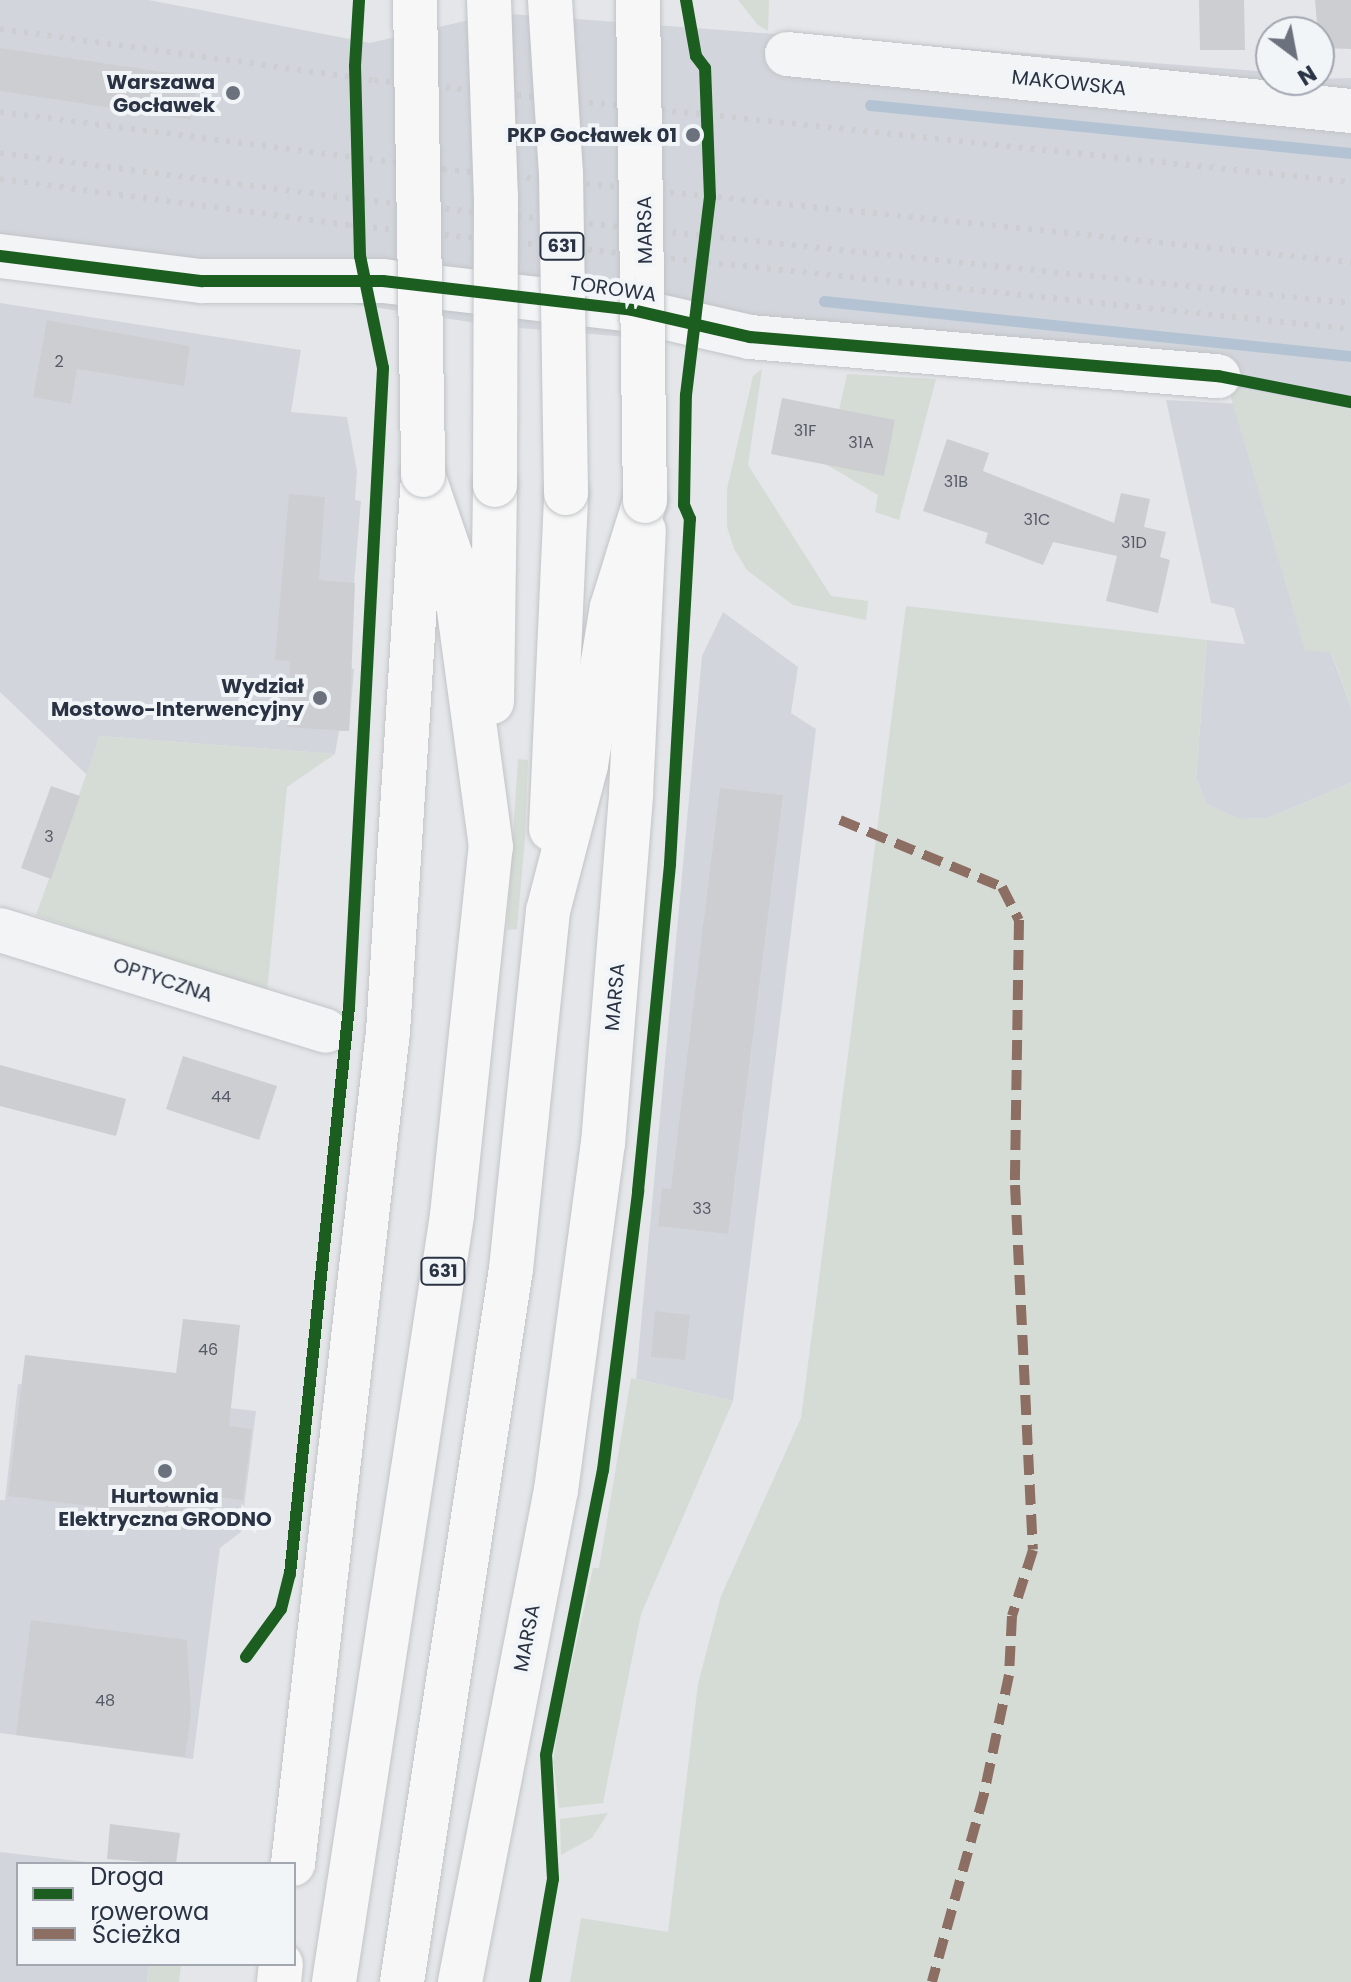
<!DOCTYPE html>
<meta charset="utf-8">
<style>
body{margin:0}
#map{position:relative;width:1351px;height:1982px;overflow:hidden;background:#e4e6e9;font-family:Poppins,sans-serif}
div>[style]{position:absolute}
.built>*{inset:0;background:#d2d6dc}
.green>*{inset:0;background:#d5dcd5}
.stream>*{height:11px;margin:-5.5px;padding:0 5.5px;transform-origin:5.5px;border-radius:5.5px;background:#b3c3d3}
.building>*{inset:0;background:#cdced1}
.roads{filter:drop-shadow(0 0 2px #c2c4c7) drop-shadow(0 0 2px #c2c4c7)}
.street>*{height:44px;margin:-22px;padding:0 22px;transform-origin:22px;border-radius:22px;background:#f3f4f6}
.secondary>*{height:44px;margin:-22px;padding:0 22px;transform-origin:22px;border-radius:22px;background:#f7f7f7}
.primary>*{height:44px;margin:-22px;padding:0 22px;transform-origin:22px;border-radius:22px;background:#f7f7f7}
.rail>*{height:6px;margin-top:-3px;transform-origin:0;background:repeating-linear-gradient(90deg,#cdced1 0 4px,transparent 0 12px)}
.bridges{filter:drop-shadow(0 0 2px #c0c3c7) drop-shadow(0 0 2px #c0c3c7)}
.primary-bridge>*{height:44px;margin:-22px;padding:0 22px;transform-origin:22px;border-radius:22px;background:#f7f7f7}
.quiet>*{height:10px;margin-top:-5px;transform-origin:0;background:repeating-linear-gradient(90deg,#8d6e63 0 20px,transparent 0 30px)}
.cycleway>*{height:12px;margin:-6px;padding:0 6px;transform-origin:6px;border-radius:6px;background:#1b5e20}
.dots>*{width:22px;height:22px;translate:-50% -50%;box-sizing:border-box;border:4px solid #f2f5f8;border-radius:50%}
span{translate:-50% -50%;white-space:nowrap;text-align:center;line-height:1.15;-webkit-text-stroke:8px #f2f5f8;paint-order:stroke}
.number-label{font-size:16px;color:#545a67}
.number-label span{-webkit-text-stroke-width:0}
.shield-label span{padding:2px 6px;background:#f2f5f8;border:2px solid;border-radius:6px;-webkit-text-stroke-width:0}
.shield-label{font-size:18px;color:#2a3343;font-weight:700}
.poi-label{font-size:20px;color:#2a3343;font-weight:700}
.right{translate:-100% -50%;text-align:right}
.street-label{font-size:20px;color:#2a3343}
.legend{position:absolute;left:16px;top:1862px;width:280px;height:104px;box-sizing:border-box;background:#f2f5f8;border:2px solid #a2a7b0;margin:0;padding:10px 14px;list-style:none;font-size:24px;color:#2a3343}
.legend li{display:flex;align-items:center;gap:16px;height:40px}
.legend b{width:40px;border:2px solid #a2a7b0}
.north{position:absolute;left:1255px;top:16px;width:80px;height:80px;box-sizing:border-box;background:#f2f5f8;border:2px solid #a2a7b0;border-radius:50%;rotate:148deg;font-size:22px;font-weight:700;line-height:32px;text-align:center;color:#2a3343}
.north::after{content:'';display:block;margin:auto;width:28px;height:36px;background:#6b727d;clip-path:polygon(50% 0,100% 100%,50% 72%,0 100%)}
</style>
<div id="map">
<div class="built">
<div style="clip-path:polygon(0 0,149px 0,370px 43px,499px 13px,1271px 72px,1271px 80px,1351px 78px,1351px 409px,1228px 387px,495px 326px,0 249px)"></div>
<div style="clip-path:polygon(0 303px,301px 350px,291px 412px,347px 417px,357px 471px,355px 500px,361px 501px,347px 667px,354px 669px,349px 731px,339px 731px,335px 754px,100px 736px,87px 775px,0 692px)"></div>
<div style="clip-path:polygon(1166px 400px,1242px 404px,1351px 708px,1351px 783px,1268px 818px,1239px 819px,1206px 804px,1196px 777px,1207px 640px,1245px 644px,1234px 608px,1211px 603px)"></div>
<div style="clip-path:polygon(723px 612px,798px 667px,791px 713px,816px 729px,733px 1401px,636px 1379px,702px 656px)"></div>
<div style="clip-path:polygon(18px 1384px,256px 1411px,241px 1532px,220px 1548px,193px 1759px,0 1733px,0 1500px,5px 1500px)"></div>
<div style="clip-path:polygon(0 1852px,105px 1864px,18px 1864px,18px 1964px,149px 1964px,147px 1982px,0 1982px)"></div>
</div>
<div class="green">
<div style="clip-path:polygon(738px 0,769px 0,768px 31px,758px 25px)"></div>
<div style="clip-path:polygon(762px 369px,748px 465px,831px 596px,868px 601px,866px 620px,793px 605px,747px 570px,734px 549px,727px 527px,727px 489px,753px 376px)"></div>
<div style="clip-path:polygon(847px 374px,936px 379px,899px 520px,875px 512px,878px 495px,827px 465px)"></div>
<div style="clip-path:polygon(1228px 387px,1351px 409px,1351px 708px,1332px 653px,1305px 650px)"></div>
<div style="clip-path:polygon(906px 606px,1207px 640px,1196px 777px,1206px 804px,1239px 819px,1268px 818px,1351px 783px,1351px 1982px,570px 1982px,581px 1918px,668px 1932px,698px 1684px,721px 1596px,801px 1418px)"></div>
<div style="clip-path:polygon(100px 736px,335px 754px,287px 787px,267px 993px,36px 915px)"></div>
<div style="clip-path:polygon(518px 759px,528px 760px,525px 837px,517px 929px,507px 930px)"></div>
<div style="clip-path:polygon(631px 1378px,733px 1401px,641px 1614px,603px 1803px,559px 1808px,553px 1762px,559px 1720px,593px 1568px,599px 1568px)"></div>
<div style="clip-path:polygon(608px 1813px,592px 1838px,561px 1855px,560px 1819px)"></div>
<div style="clip-path:polygon(149px 1964px,181px 1964px,179px 1982px,147px 1982px)"></div>
</div>
<div class="stream">
<div style="left:870px;top:105px;width:483px;rotate:5.7deg"></div>
<div style="left:824px;top:301px;width:530px;rotate:5.96deg"></div>
</div>
<div class="building">
<div style="clip-path:polygon(1199px 0,1244px 0,1245px 50px,1200px 50px)"></div>
<div style="clip-path:polygon(1315px 0,1351px 0,1351px 49px,1319px 48px)"></div>
<div style="clip-path:polygon(0 48px,198px 77px,191px 120px,0 91px)"></div>
<div style="clip-path:polygon(47px 320px,190px 346px,184px 386px,77px 369px,71px 404px,33px 397px)"></div>
<div style="clip-path:polygon(782px 398px,895px 420px,884px 476px,771px 454px)"></div>
<div style="clip-path:polygon(947px 439px,989px 453px,983px 471px,1114px 523px,1121px 493px,1150px 499px,1144px 527px,1166px 532px,1160px 557px,1170px 560px,1158px 613px,1106px 601px,1117px 556px,1053px 542px,1043px 565px,985px 543px,988px 533px,923px 511px)"></div>
<div style="clip-path:polygon(289px 494px,325px 497px,319px 580px,355px 583px,349px 731px,287px 727px,290px 661px,275px 660px)"></div>
<div style="clip-path:polygon(51px 786px,80px 796px,51px 879px,21px 868px)"></div>
<div style="clip-path:polygon(720px 788px,783px 795px,728px 1234px,658px 1226px,662px 1188px,671px 1189px)"></div>
<div style="clip-path:polygon(183px 1056px,277px 1086px,259px 1140px,166px 1109px)"></div>
<div style="clip-path:polygon(0 1065px,126px 1099px,116px 1136px,0 1106px)"></div>
<div style="clip-path:polygon(655px 1311px,690px 1315px,685px 1360px,651px 1357px)"></div>
<div style="clip-path:polygon(183px 1319px,240px 1325px,229px 1426px,252px 1429px,243px 1500px,192px 1494px,190px 1518px,8px 1496px,25px 1355px,176px 1373px)"></div>
<div style="clip-path:polygon(31px 1620px,187px 1640px,191px 1715px,185px 1757px,16px 1735px)"></div>
<div style="clip-path:polygon(110px 1824px,180px 1833px,176px 1864px,107px 1859px)"></div>
</div>
<div class="roads">
<div class="street">
<div style="left:787px;top:54px;width:567px;rotate:5.77deg"></div>
<div style="left:0;top:256px;width:204px;rotate:7.1deg"></div>
<div style="left:202px;top:281px;width:181px"></div>
<div style="left:383px;top:281px;width:251px;rotate:6.6deg"></div>
<div style="left:632px;top:310px;width:121px;rotate:12.9deg"></div>
<div style="left:750px;top:337px;width:470px;rotate:4.8deg"></div>
<div style="left:0;top:930px;width:341px;rotate:17.2deg"></div>
</div>
<div class="secondary">
<div style="left:293px;top:1864px;width:837px;rotate:-83.49deg"></div>
<div style="left:388px;top:1032px;width:558px;rotate:-86.4deg"></div>
<div style="left:279px;top:1982px;width:18px;rotate:-84deg"></div>
<div style="left:460px;top:1982px;width:501px;rotate:-78.96deg"></div>
<div style="left:556px;top:1490px;width:349px;rotate:-82.3deg"></div>
<div style="left:603px;top:1144px;width:352px;rotate:-85.4deg"></div>
<div style="left:631px;top:793px;width:263px;rotate:-87.2deg"></div>
</div>
<div class="primary">
<div style="left:492px;top:702px;width:217px;rotate:-89.2deg"></div>
<div style="left:551px;top:829px;width:336px;rotate:-87.4deg"></div>
<div style="left:334px;top:1982px;width:776px;rotate:-81.25deg"></div>
<div style="left:452px;top:1215px;width:370px;rotate:-84deg"></div>
<div style="left:491px;top:847px;width:291px;rotate:-97.7deg"></div>
<div style="left:452px;top:559px;width:89px;rotate:-109deg"></div>
<div style="left:402px;top:1982px;width:721px;rotate:-81.31deg"></div>
<div style="left:511px;top:1269px;width:360px;rotate:-84.1deg"></div>
<div style="left:548px;top:911px;width:151px;rotate:-75.4deg"></div>
<div style="left:586px;top:765px;width:160px;rotate:-80.7deg"></div>
<div style="left:612px;top:607px;width:111px;rotate:-72.7deg"></div>
</div>
</div>
<div class="rail">
<div style="left:0;top:29px;width:377px;rotate:7.8deg"></div>
<div style="left:374px;top:80px;width:982px;rotate:5.96deg"></div>
<div style="left:0;top:112px;width:447px;rotate:7.3deg"></div>
<div style="left:443px;top:169px;width:913px;rotate:5.85deg"></div>
<div style="left:0;top:153px;width:365px;rotate:7.4deg"></div>
<div style="left:362px;top:200px;width:994px;rotate:5.95deg"></div>
<div style="left:0;top:179px;width:352px;rotate:7.5deg"></div>
<div style="left:349px;top:225px;width:1007px;rotate:5.93deg"></div>
</div>
<div class="bridges">
<div class="primary-bridge">
<div style="left:415px;top:0;width:475px;rotate:89deg"></div>
<div style="left:489px;top:0;width:196px;rotate:88deg"></div>
<div style="left:496px;top:196px;width:289px;rotate:90.2deg"></div>
<div style="left:550px;top:0;width:173px;rotate:86.4deg"></div>
<div style="left:561px;top:173px;width:320px;rotate:89.1deg"></div>
<div style="left:638px;top:0;width:501px;rotate:89.2deg"></div>
</div>
</div>
<div class="quiet">
<div style="left:840px;top:820px;width:175px;rotate:22.5deg"></div>
<div style="left:1002px;top:887px;width:37px;rotate:63deg"></div>
<div style="left:1019px;top:920px;width:265px;rotate:90.9deg"></div>
<div style="left:1015px;top:1185px;width:365px;rotate:87.2deg"></div>
<div style="left:1033px;top:1550px;width:69px;rotate:107.7deg"></div>
<div style="left:1012px;top:1616px;width:59px;rotate:92.9deg"></div>
<div style="left:1009px;top:1675px;width:122px;rotate:101.9deg"></div>
<div style="left:984px;top:1794px;width:195px;rotate:105.5deg"></div>
</div>
<div class="cycleway">
<div style="left:0;top:256px;width:204px;rotate:7.1deg"></div>
<div style="left:202px;top:281px;width:181px"></div>
<div style="left:383px;top:281px;width:251px;rotate:6.6deg"></div>
<div style="left:632px;top:310px;width:121px;rotate:12.9deg"></div>
<div style="left:750px;top:337px;width:470px;rotate:4.8deg"></div>
<div style="left:1218px;top:376px;width:136px;rotate:11.1deg"></div>
<div style="left:246px;top:1657px;width:59px;rotate:-53.9deg"></div>
<div style="left:281px;top:1609px;width:36px;rotate:-76deg"></div>
<div style="left:290px;top:1574px;width:570px;rotate:-84.06deg"></div>
<div style="left:349px;top:1007px;width:640px;rotate:-86.95deg"></div>
<div style="left:383px;top:368px;width:114px;rotate:-101.6deg"></div>
<div style="left:360px;top:256px;width:190px;rotate:-91.5deg"></div>
<div style="left:355px;top:66px;width:66px;rotate:-86.5deg"></div>
<div style="left:535px;top:1982px;width:105px;rotate:-80.1deg"></div>
<div style="left:553px;top:1879px;width:124px;rotate:-93.2deg"></div>
<div style="left:546px;top:1755px;width:291px;rotate:-78.7deg"></div>
<div style="left:603px;top:1470px;width:281px;rotate:-82.8deg"></div>
<div style="left:638px;top:1191px;width:329px;rotate:-84.4deg"></div>
<div style="left:670px;top:864px;width:346px;rotate:-86.7deg"></div>
<div style="left:690px;top:519px;width:15px;rotate:-113deg"></div>
<div style="left:684px;top:505px;width:110px;rotate:-89deg"></div>
<div style="left:686px;top:395px;width:199px;rotate:-83.1deg"></div>
<div style="left:710px;top:197px;width:129px;rotate:-92.2deg"></div>
<div style="left:705px;top:68px;width:15px;rotate:-127deg"></div>
<div style="left:696px;top:56px;width:57px;rotate:-100.1deg"></div>
</div>
<div class="dots">
<div style="left:233px;top:93px;background:#6b727d"></div>
<div style="left:693px;top:135px;background:#6b727d"></div>
<div style="left:320px;top:698px;background:#6b727d"></div>
<div style="left:165px;top:1471px;background:#6b727d"></div>
</div>
<div class="number-label">
<span style="left:59px;top:362px">2</span>
<span style="left:805px;top:431px">31F</span>
<span style="left:861px;top:443px">31A</span>
<span style="left:956px;top:482px">31B</span>
<span style="left:1037px;top:520px">31C</span>
<span style="left:1134px;top:543px">31D</span>
<span style="left:49px;top:837px">3</span>
<span style="left:221px;top:1097px">44</span>
<span style="left:702px;top:1209px">33</span>
<span style="left:208px;top:1350px">46</span>
<span style="left:105px;top:1701px">48</span>
</div>
<div class="shield-label">
<span style="left:562px;top:246px">631</span>
<span style="left:443px;top:1271px">631</span>
</div>
<div class="poi-label">
<span class="right" style="left:215px;top:94px">Warszawa<br>Gocławek</span>
<span class="right" style="left:677px;top:135px">PKP Gocławek 01</span>
<span class="right" style="left:304px;top:698px">Wydział<br>Mostowo-Interwencyjny</span>
<span style="left:165px;top:1508px">Hurtownia<br>Elektryczna GRODNO</span>
</div>
<div class="street-label">
<span style="left:1069px;top:83px;rotate:6deg">MAKOWSKA</span>
<span style="left:645px;top:230px;rotate:-91deg">MARSA</span>
<span style="left:613px;top:289px;rotate:8deg">TOROWA</span>
<span style="left:163px;top:980px;rotate:18deg">OPTYCZNA</span>
<span style="left:615px;top:997px;rotate:-85deg">MARSA</span>
<span style="left:527px;top:1638px;rotate:-79deg">MARSA</span>
</div>
<ul class="legend">
<li><b style="height:10px;background:#1b5e20"></b>Droga rowerowa</li>
<li><b style="height:10px;background:#8d6e63"></b>Ścieżka</li>
</ul>
<div class="north">N</div>
</div>
